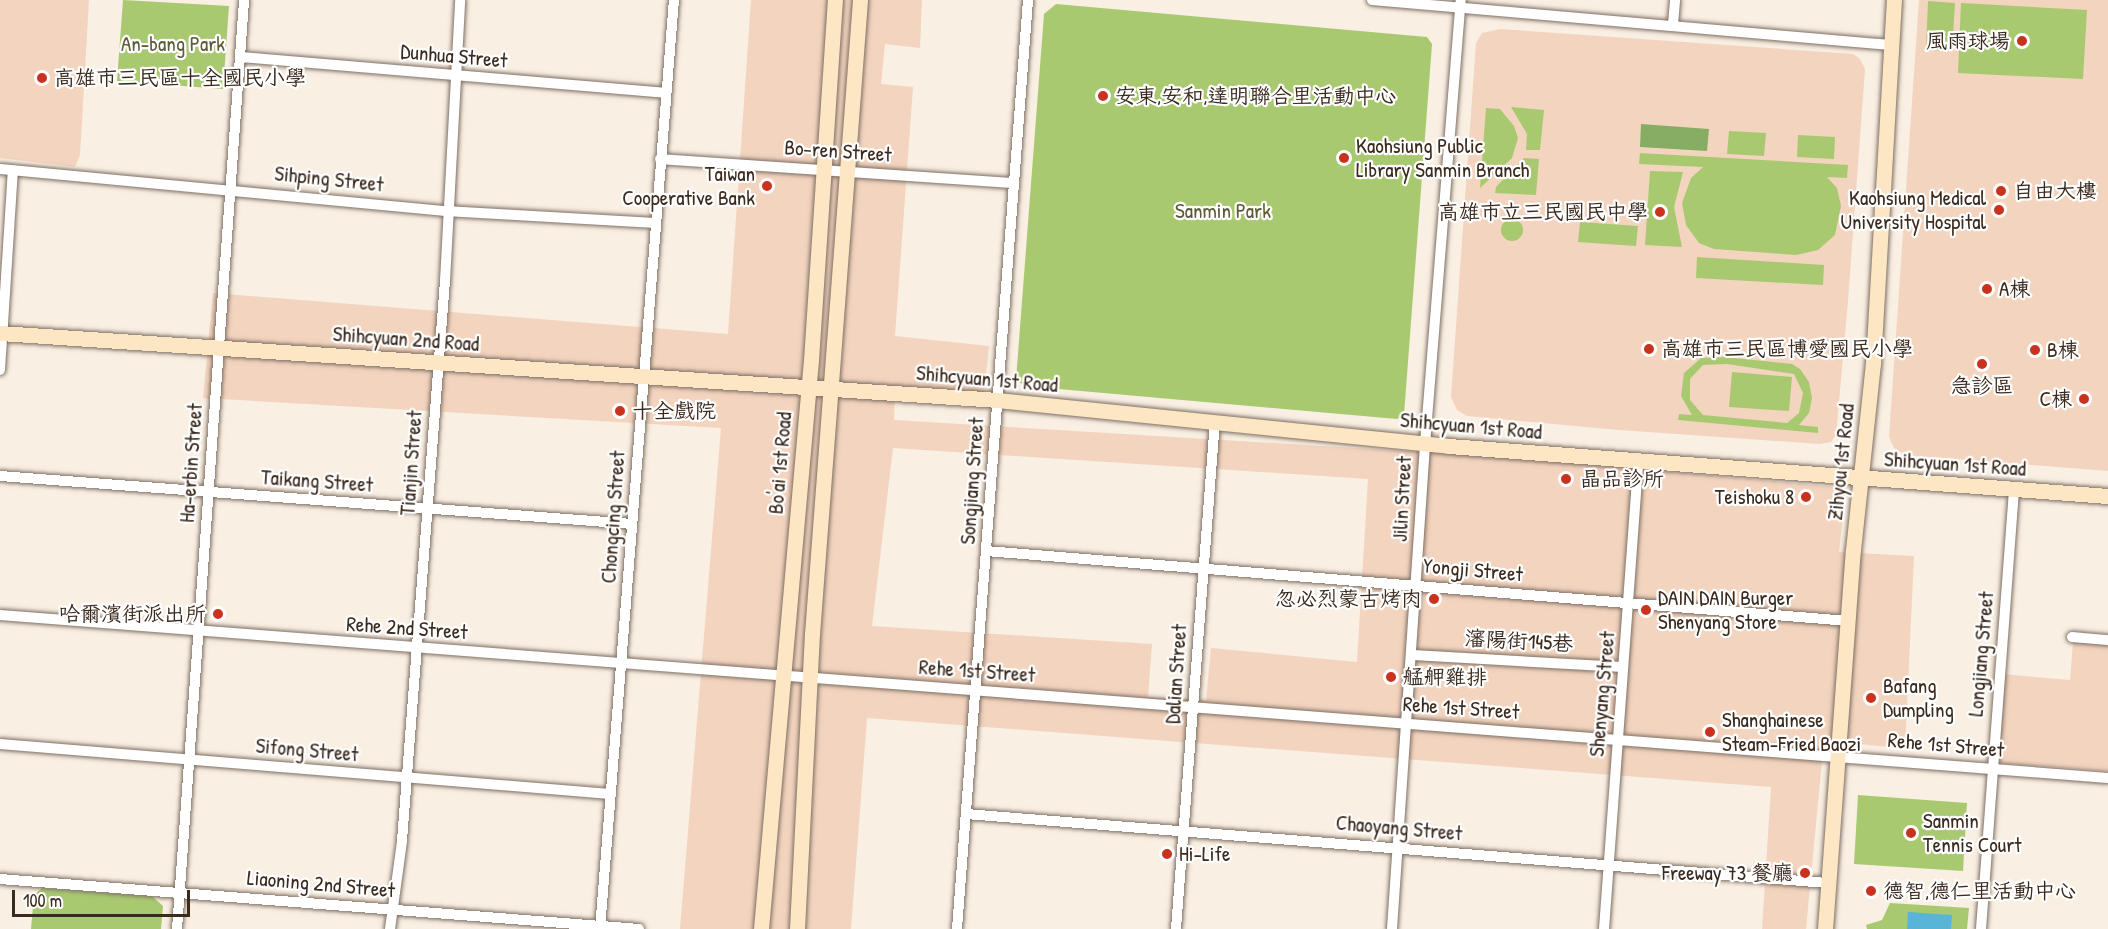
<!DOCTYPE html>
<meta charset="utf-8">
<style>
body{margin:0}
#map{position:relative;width:2108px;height:929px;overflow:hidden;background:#f9efe2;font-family:"Patrick Hand","LXGW WenKai TC",sans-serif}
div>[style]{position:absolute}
.built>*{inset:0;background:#f3d4bf}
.green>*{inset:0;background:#a9c971}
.round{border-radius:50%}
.forest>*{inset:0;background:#86ad63}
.water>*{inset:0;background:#59b5d7}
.roads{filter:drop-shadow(0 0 2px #7e6f63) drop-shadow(0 0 2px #7e6f63)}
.street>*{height:10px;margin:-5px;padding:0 5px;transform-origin:5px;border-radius:5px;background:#fff}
.secondary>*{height:15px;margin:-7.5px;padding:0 7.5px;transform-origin:7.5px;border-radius:7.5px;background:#fce6c4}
.dots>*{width:16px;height:16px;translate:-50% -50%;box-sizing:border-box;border:3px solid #fff;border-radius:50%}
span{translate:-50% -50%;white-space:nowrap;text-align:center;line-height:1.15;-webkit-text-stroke:4.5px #fff;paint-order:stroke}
.poi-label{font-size:21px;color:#3b2a1e}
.right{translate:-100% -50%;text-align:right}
.left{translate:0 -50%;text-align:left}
.park-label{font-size:21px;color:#5c5a37}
.street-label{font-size:21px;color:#3b2a1e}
.scale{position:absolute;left:12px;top:890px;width:178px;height:27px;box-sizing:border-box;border:3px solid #3b2a1e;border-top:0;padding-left:8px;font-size:18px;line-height:21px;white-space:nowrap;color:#3b2a1e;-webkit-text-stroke:4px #fff;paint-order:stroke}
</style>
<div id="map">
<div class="built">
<div style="clip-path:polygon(0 0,89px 0,80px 155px,75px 167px,0 158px)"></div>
<div style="clip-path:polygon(evenodd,751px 0,922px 0,920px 48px,885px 44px,881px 84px,913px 87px,895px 336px,989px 346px,984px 395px,895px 389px,894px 420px,1520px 458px,1846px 488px,1839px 552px,1914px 556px,1905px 749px,1824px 740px,1806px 929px,1762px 929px,1771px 787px,867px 718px,851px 929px,680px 929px,721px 428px,203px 398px,213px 293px,728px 334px,751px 0,893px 448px,1368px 479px,1357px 662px,1211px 648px,1206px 700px,1148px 697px,1152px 644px,872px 626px,893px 448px)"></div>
<div style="clip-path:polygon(1919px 0,2108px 0,2108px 471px,1905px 455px,1894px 448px,1889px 437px)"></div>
<div style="clip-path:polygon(1500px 29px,1853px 54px,1860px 59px,1865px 69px,1848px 301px,1836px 435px,1831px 442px,1820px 444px,1619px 430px,1467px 416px,1457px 410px,1451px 397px,1476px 43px,1482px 33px)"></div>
<div style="clip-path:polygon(2073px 642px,2108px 645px,2108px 771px,1997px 763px,2002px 674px,2070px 680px)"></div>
</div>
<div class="green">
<div style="clip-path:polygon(123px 0,229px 6px,223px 89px,117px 81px)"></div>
<div style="clip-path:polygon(1928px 1px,1955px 3px,1952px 51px,1926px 50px)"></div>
<div style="clip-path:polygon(1961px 3px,2087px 10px,2083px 79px,1958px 73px)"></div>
<div style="clip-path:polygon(1056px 4px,1427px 37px,1432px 44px,1404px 415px,1397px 419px,1025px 386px,1016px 380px,1044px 14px)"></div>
<div style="clip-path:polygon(1511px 107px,1544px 110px,1540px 150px,1526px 150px,1527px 134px)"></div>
<div style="clip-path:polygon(1486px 108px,1500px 109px,1514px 126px,1518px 138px,1512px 158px,1480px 188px)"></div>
<div style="clip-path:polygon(1729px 131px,1766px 133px,1764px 156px,1727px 154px)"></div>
<div style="clip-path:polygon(1798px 135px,1835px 137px,1834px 159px,1797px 157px)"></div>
<div style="clip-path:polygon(1640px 153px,1848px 165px,1847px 178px,1827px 177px,1837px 188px,1841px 206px,1835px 235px,1818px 250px,1796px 255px,1714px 249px,1699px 243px,1686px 225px,1682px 203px,1691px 178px,1703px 167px,1639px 164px)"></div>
<div style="clip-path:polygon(1524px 158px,1539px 159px,1536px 195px,1495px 193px,1496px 187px)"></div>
<div style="clip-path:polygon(1650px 171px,1683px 172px,1674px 207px,1682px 247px,1645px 245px)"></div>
<div class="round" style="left:1501px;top:219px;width:22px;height:22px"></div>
<div style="clip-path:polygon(1580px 222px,1638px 226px,1636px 246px,1578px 242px)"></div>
<div style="clip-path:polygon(1697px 257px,1824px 265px,1823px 285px,1696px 278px)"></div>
<div style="clip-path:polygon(evenodd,1725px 357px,1792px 364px,1800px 369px,1809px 382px,1812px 398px,1809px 413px,1799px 425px,1818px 427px,1818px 433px,1678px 420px,1679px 414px,1692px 415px,1681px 396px,1684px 373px,1701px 358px,1725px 357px,1727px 364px,1794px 374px,1803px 393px,1799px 413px,1787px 423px,1703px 415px,1690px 400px,1690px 379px,1703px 365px,1727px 364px)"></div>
<div style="clip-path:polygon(1732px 372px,1792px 377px,1789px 411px,1729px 407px)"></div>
<div style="clip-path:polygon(1858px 795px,1967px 803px,1963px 871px,1854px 864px)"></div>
<div style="clip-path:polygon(42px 888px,152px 896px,163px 906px,161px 929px,31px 929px,34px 895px)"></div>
<div style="clip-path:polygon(1890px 903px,1969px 908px,1967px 929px,1867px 929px,1866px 925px,1882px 920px)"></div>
</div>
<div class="forest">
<div style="clip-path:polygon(1641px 124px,1709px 129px,1707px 151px,1640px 147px)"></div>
</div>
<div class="water">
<div style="clip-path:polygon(1908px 912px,1952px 915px,1951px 929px,1907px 929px)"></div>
</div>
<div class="roads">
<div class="street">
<div style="left:1372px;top:0;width:521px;rotate:4.96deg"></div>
<div style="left:1673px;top:24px;width:24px;rotate:-85deg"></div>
<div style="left:240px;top:57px;width:427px;rotate:4.8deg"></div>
<div style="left:660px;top:159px;width:355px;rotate:3.9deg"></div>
<div style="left:0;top:169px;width:448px;rotate:5.4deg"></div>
<div style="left:446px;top:211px;width:209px;rotate:3.3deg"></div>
<div style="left:0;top:370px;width:200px;rotate:-86.3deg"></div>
<div style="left:0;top:476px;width:634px;rotate:4.34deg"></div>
<div style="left:986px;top:551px;width:865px;rotate:4.64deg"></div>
<div style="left:0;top:615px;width:2114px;rotate:4.42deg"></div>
<div style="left:2072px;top:637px;width:36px;rotate:5deg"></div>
<div style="left:1413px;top:655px;width:210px;rotate:3.3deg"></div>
<div style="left:0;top:744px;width:612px;rotate:4.69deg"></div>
<div style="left:966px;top:814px;width:865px;rotate:4.58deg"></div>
<div style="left:0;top:879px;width:641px;rotate:4.47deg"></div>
<div style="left:177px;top:929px;width:931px;rotate:-85.87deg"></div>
<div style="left:390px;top:929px;width:89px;rotate:-82.2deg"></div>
<div style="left:402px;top:841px;width:562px;rotate:-85.61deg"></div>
<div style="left:445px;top:281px;width:281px;rotate:-86.9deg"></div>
<div style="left:600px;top:929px;width:932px;rotate:-85.45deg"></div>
<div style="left:957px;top:929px;width:932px;rotate:-85.63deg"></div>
<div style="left:1176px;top:929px;width:509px;rotate:-85.61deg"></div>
<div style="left:1392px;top:929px;width:486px;rotate:-86.1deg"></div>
<div style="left:1425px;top:444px;width:445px;rotate:-85.4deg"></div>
<div style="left:1604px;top:929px;width:469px;rotate:-85.8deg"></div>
<div style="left:1981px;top:929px;width:441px;rotate:-85.7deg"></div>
</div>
<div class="secondary">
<div style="left:0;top:333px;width:999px;rotate:3.84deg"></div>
<div style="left:997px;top:400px;width:454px;rotate:5.8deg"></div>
<div style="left:1449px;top:446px;width:661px;rotate:4.34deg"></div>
<div style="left:761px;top:929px;width:571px;rotate:-84.98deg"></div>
<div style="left:811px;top:360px;width:361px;rotate:-86.2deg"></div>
<div style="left:797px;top:929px;width:295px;rotate:-87.1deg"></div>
<div style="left:812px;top:634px;width:636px;rotate:-85.67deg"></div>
<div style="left:1825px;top:929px;width:380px;rotate:-85.8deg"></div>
<div style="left:1853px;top:550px;width:188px;rotate:-83.9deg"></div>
<div style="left:1873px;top:363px;width:364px;rotate:-86.7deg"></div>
</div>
</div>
<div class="dots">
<div style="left:2022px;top:41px;background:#c8321e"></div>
<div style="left:42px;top:78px;background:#c8321e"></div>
<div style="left:1103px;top:96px;background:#c8321e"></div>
<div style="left:1344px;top:158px;background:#c8321e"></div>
<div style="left:767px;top:186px;background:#c8321e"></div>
<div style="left:2001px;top:191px;background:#c8321e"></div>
<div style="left:1999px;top:210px;background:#c8321e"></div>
<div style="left:1660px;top:212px;background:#c8321e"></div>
<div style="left:1987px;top:289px;background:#c8321e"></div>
<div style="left:1649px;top:349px;background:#c8321e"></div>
<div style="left:2035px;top:350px;background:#c8321e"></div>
<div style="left:1982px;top:364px;background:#c8321e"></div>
<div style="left:2084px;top:399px;background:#c8321e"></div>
<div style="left:620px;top:411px;background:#c8321e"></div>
<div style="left:1566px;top:479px;background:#c8321e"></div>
<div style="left:1806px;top:497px;background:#c8321e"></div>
<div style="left:1434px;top:599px;background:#c8321e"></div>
<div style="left:1646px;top:610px;background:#c8321e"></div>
<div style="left:218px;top:614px;background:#c8321e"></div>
<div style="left:1391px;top:677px;background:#c8321e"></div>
<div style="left:1871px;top:698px;background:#c8321e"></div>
<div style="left:1710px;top:732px;background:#c8321e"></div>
<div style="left:1911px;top:833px;background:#c8321e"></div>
<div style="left:1167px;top:854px;background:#c8321e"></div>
<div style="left:1805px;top:873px;background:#c8321e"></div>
<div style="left:1871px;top:891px;background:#c8321e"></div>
</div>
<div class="poi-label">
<span class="right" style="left:2010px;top:41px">風雨球場</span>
<span class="left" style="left:54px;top:78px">高雄市三民區十全國民小學</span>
<span class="left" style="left:1115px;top:96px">安東,安和,達明聯合里活動中心</span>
<span class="left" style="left:1356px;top:158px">Kaohsiung Public<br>Library Sanmin Branch</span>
<span class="right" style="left:755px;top:186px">Taiwan<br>Cooperative Bank</span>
<span class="left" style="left:2013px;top:191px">自由大樓</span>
<span class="right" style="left:1986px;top:210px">Kaohsiung Medical<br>University Hospital</span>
<span class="right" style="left:1648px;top:212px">高雄市立三民國民中學</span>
<span class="left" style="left:1999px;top:289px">A棟</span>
<span class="left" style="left:1661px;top:349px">高雄市三民區博愛國民小學</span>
<span class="left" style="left:2047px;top:350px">B棟</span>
<span style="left:1982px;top:386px">急診區</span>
<span class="right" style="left:2072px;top:399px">C棟</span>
<span class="left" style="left:632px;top:411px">十全戲院</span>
<span class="left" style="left:1580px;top:479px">晶品診所</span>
<span class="right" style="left:1794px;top:497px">Teishoku 8</span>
<span class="left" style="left:1658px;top:610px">DAIN DAIN Burger<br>Shenyang Store</span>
<span class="right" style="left:1422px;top:599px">忽必烈蒙古烤肉</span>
<span class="right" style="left:206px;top:614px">哈爾濱街派出所</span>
<span class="left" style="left:1403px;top:677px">艋舺雞排</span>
<span class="left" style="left:1883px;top:698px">Bafang<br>Dumpling</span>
<span class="left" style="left:1722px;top:732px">Shanghainese<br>Steam-Fried Baozi</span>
<span class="left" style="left:1923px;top:833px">Sanmin<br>Tennis Court</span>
<span class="left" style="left:1179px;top:854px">Hi-Life</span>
<span class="right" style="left:1793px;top:873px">Freeway 73 餐廳</span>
<span class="left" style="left:1883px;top:891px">德智,德仁里活動中心</span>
</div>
<div class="park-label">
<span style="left:173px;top:44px">An-bang Park</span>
<span style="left:1223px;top:211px">Sanmin Park</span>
</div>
<div class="street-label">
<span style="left:454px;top:56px;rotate:5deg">Dunhua Street</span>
<span style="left:838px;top:151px;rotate:4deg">Bo-ren Street</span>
<span style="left:329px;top:179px;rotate:6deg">Sihping Street</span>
<span style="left:406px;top:339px;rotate:4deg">Shihcyuan 2nd Road</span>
<span style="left:987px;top:379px;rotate:5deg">Shihcyuan 1st Road</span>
<span style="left:1471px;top:426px;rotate:5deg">Shihcyuan 1st Road</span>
<span style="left:1841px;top:462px;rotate:-84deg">Zihyou 1st Road</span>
<span style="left:191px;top:463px;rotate:-86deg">Ha-erbin Street</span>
<span style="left:411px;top:463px;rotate:-86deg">Tianjin Street</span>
<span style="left:780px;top:463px;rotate:-85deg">Bo'ai 1st Road</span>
<span style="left:1955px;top:464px;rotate:4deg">Shihcyuan 1st Road</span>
<span style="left:317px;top:481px;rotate:4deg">Taikang Street</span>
<span style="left:972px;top:481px;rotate:-86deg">Songjiang Street</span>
<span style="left:1402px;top:499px;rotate:-87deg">Jilin Street</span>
<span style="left:613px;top:517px;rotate:-86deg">Chongcing Street</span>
<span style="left:1473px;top:570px;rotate:5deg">Yongji Street</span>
<span style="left:407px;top:628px;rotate:4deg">Rehe 2nd Street</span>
<span style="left:1519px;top:641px;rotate:3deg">瀋陽街145巷</span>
<span style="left:1981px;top:654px;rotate:-85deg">Longjiang Street</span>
<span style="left:977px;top:671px;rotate:4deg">Rehe 1st Street</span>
<span style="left:1176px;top:674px;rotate:-86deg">Dalian Street</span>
<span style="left:1602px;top:694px;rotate:-85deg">Shenyang Street</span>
<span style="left:1461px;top:708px;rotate:4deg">Rehe 1st Street</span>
<span style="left:1946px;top:745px;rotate:5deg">Rehe 1st Street</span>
<span style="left:307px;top:750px;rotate:5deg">Sifong Street</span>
<span style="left:1399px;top:828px;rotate:5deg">Chaoyang Street</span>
<span style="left:321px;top:884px;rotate:5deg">Liaoning 2nd Street</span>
</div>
<div class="scale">100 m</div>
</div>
